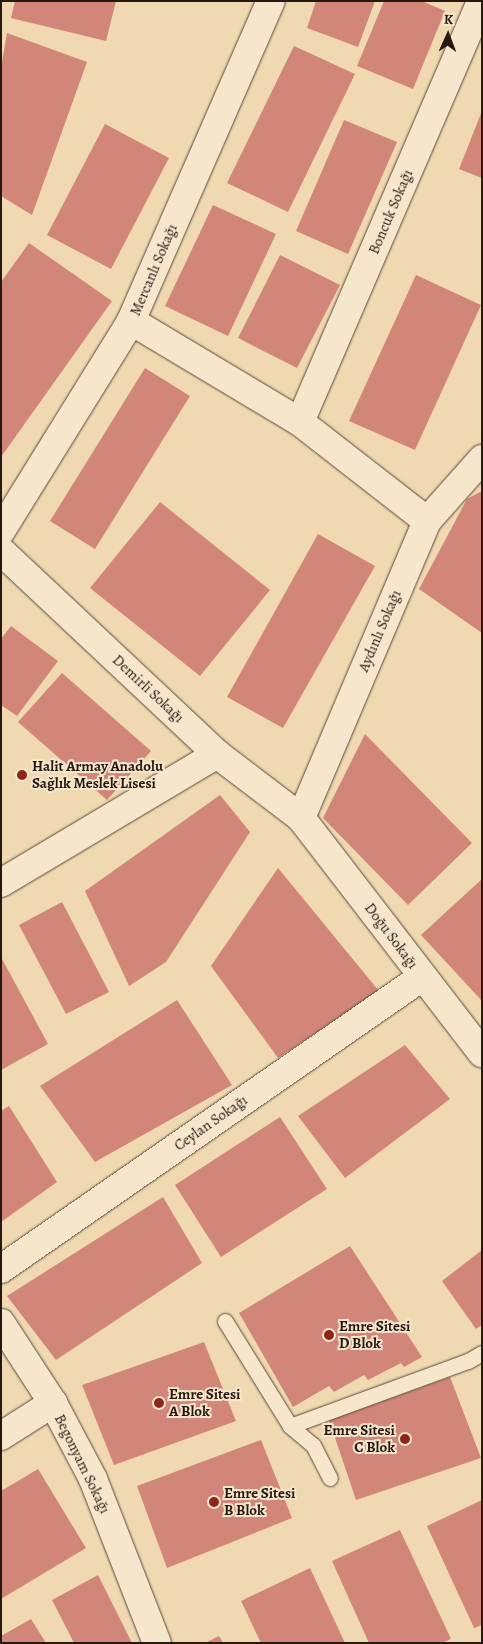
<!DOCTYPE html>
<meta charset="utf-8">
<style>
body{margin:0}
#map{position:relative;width:483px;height:1644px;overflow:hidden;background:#f0d9b0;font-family:Alegreya,serif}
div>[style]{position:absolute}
.building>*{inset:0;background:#d28679}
.roads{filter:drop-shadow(0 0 1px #59483a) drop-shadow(0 0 1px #59483a)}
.service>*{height:15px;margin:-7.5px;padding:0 7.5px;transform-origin:7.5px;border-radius:7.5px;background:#f5e6cc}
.minor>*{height:28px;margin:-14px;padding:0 14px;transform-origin:14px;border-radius:14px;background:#f5e6cc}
.dots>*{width:14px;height:14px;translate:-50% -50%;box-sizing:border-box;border:2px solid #f5e6cc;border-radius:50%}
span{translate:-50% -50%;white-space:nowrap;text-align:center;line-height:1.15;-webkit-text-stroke:4px #f5e6cc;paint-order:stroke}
.street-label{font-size:15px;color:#271812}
.poi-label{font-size:15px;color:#271812;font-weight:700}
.left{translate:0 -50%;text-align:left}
.right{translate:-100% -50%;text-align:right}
.frame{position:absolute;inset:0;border:2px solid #271812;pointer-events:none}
.north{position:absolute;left:423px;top:10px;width:50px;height:50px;-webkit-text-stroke:4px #f5e6cc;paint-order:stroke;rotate:2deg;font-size:14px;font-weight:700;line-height:20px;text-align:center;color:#271812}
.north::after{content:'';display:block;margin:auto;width:18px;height:22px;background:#271812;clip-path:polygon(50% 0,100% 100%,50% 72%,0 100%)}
</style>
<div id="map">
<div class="building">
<div style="clip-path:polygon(15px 1px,116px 1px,106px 41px,11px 18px)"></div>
<div style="clip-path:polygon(316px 1px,375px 1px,358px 47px,307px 28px)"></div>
<div style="clip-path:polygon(384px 1px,422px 1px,445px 11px,413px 89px,357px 66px)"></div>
<div style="clip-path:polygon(7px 33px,87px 62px,32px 215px,1px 196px,1px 68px)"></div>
<div style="clip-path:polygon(294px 46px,355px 74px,288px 212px,227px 183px)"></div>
<div style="clip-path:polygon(482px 111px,482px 178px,459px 169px)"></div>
<div style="clip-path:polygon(344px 120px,397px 142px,348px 254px,296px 231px)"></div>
<div style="clip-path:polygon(105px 124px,169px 158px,111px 269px,47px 235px)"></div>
<div style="clip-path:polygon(213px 205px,276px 234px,228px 336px,165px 306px)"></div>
<div style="clip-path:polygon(29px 243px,112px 301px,1px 457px,1px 282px)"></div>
<div style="clip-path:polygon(280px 255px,340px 285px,297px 368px,238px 338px)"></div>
<div style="clip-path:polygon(416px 275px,481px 305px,415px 450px,349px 421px)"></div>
<div style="clip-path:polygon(145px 368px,190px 396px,95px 549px,50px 521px)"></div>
<div style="clip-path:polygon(482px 491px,482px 633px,419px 589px,467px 499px)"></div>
<div style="clip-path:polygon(160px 502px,270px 590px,200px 676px,90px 588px)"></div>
<div style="clip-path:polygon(318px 534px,375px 566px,283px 728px,227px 697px)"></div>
<div style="clip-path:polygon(11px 626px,58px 661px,17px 716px,1px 705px,1px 639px)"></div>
<div style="clip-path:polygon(62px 673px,151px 751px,107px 800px,18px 722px)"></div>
<div style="clip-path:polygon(365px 734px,472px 843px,408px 905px,323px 818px)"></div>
<div style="clip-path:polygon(220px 795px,250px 832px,166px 962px,129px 986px,85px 891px)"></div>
<div style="clip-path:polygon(278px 868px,379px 991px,278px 1058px,211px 966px)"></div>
<div style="clip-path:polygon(482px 879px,482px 1001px,421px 935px)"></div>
<div style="clip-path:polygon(62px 902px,109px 992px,66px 1014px,19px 925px)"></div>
<div style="clip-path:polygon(1px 957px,48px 1044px,1px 1070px)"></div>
<div style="clip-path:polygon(177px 1000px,232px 1085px,95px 1162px,40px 1086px)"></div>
<div style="clip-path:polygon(405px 1045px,450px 1099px,345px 1178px,298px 1116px)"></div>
<div style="clip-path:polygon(9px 1106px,57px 1182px,1px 1222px,1px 1111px)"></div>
<div style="clip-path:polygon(280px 1117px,327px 1189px,221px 1257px,175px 1185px)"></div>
<div style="clip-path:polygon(163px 1197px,202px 1263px,56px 1360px,7px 1296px)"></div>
<div style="clip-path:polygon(350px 1246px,422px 1357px,404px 1367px,401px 1363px,368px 1380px,364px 1375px,334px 1392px,329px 1386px,293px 1407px,239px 1313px)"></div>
<div style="clip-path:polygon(482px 1250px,482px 1325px,476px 1329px,442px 1281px)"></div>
<div style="clip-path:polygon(204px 1342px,236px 1421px,114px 1465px,82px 1385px)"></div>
<div style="clip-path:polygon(450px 1377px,481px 1458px,356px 1500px,329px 1420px)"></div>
<div style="clip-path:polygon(261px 1440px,292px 1518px,167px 1568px,137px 1486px)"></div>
<div style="clip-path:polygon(38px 1469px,86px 1548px,1px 1599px,1px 1491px)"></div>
<div style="clip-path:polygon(482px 1500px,482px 1625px,474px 1628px,427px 1526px)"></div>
<div style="clip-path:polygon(400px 1530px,451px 1639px,442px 1643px,369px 1643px,332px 1561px)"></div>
<div style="clip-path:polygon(310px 1568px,345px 1643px,261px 1643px,241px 1601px)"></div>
<div style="clip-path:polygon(98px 1575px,132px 1643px,74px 1643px,52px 1600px)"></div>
<div style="clip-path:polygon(31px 1619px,46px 1643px,1px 1643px,1px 1636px)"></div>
<div style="clip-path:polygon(219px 1636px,223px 1643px,205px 1643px)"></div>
</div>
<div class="roads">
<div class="service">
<div style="left:225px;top:1321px;width:123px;rotate:58.2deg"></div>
<div style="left:290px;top:1426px;width:30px;rotate:40deg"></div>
<div style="left:313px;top:1445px;width:37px;rotate:63deg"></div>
<div style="left:290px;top:1426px;width:189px;rotate:-20.1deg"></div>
<div style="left:468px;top:1361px;width:16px;rotate:-30deg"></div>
</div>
<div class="minor">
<div style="left:131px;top:321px;width:197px;rotate:30.9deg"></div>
<div style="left:300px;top:422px;width:161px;rotate:37.9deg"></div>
<div style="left:300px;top:422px;width:458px;rotate:-66.7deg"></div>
<div style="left:1px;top:531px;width:247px;rotate:-58.2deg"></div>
<div style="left:131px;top:321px;width:349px;rotate:-66.4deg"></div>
<div style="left:1px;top:551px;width:296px;rotate:43.2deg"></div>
<div style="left:217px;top:754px;width:106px;rotate:37.3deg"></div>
<div style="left:301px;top:818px;width:297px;rotate:52.4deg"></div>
<div style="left:301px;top:818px;width:323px;rotate:-67deg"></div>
<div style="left:427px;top:521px;width:83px;rotate:-48.4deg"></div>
<div style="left:1px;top:883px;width:252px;rotate:-30.8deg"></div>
<div style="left:1px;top:1269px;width:512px;rotate:-34.74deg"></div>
<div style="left:1px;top:1323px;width:95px;rotate:57deg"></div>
<div style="left:53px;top:1403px;width:86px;rotate:62.2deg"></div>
<div style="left:93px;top:1479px;width:176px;rotate:68.7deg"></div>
<div style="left:1px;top:1436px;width:62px;rotate:-32.4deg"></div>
</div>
</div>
<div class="dots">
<div style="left:22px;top:775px;background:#8f2418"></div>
<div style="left:329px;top:1335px;background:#8f2418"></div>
<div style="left:159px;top:1403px;background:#8f2418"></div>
<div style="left:405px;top:1439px;background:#8f2418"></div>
<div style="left:214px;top:1502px;background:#8f2418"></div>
</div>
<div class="street-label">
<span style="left:391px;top:212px;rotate:-67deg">Boncuk Sokağı</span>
<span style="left:154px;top:270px;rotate:-67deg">Mercanlı Sokağı</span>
<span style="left:380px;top:631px;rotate:-67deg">Aydınlı Sokağı</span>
<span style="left:148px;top:689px;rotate:43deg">Demirli Sokağı</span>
<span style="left:391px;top:936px;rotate:53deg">Doğu Sokağı</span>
<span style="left:211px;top:1123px;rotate:-35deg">Ceylan Sokağı</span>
<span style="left:82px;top:1464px;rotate:64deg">Begonyam Sokağı</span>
</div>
<div class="poi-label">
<span class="left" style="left:32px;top:775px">Halit Armay Anadolu<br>Sağlık Meslek Lisesi</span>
<span class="left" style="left:339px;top:1335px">Emre Sitesi<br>D Blok</span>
<span class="left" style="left:169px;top:1403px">Emre Sitesi<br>A Blok</span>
<span class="right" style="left:395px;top:1439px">Emre Sitesi<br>C Blok</span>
<span class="left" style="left:224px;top:1502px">Emre Sitesi<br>B Blok</span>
</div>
<div class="frame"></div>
<div class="north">K</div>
</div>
